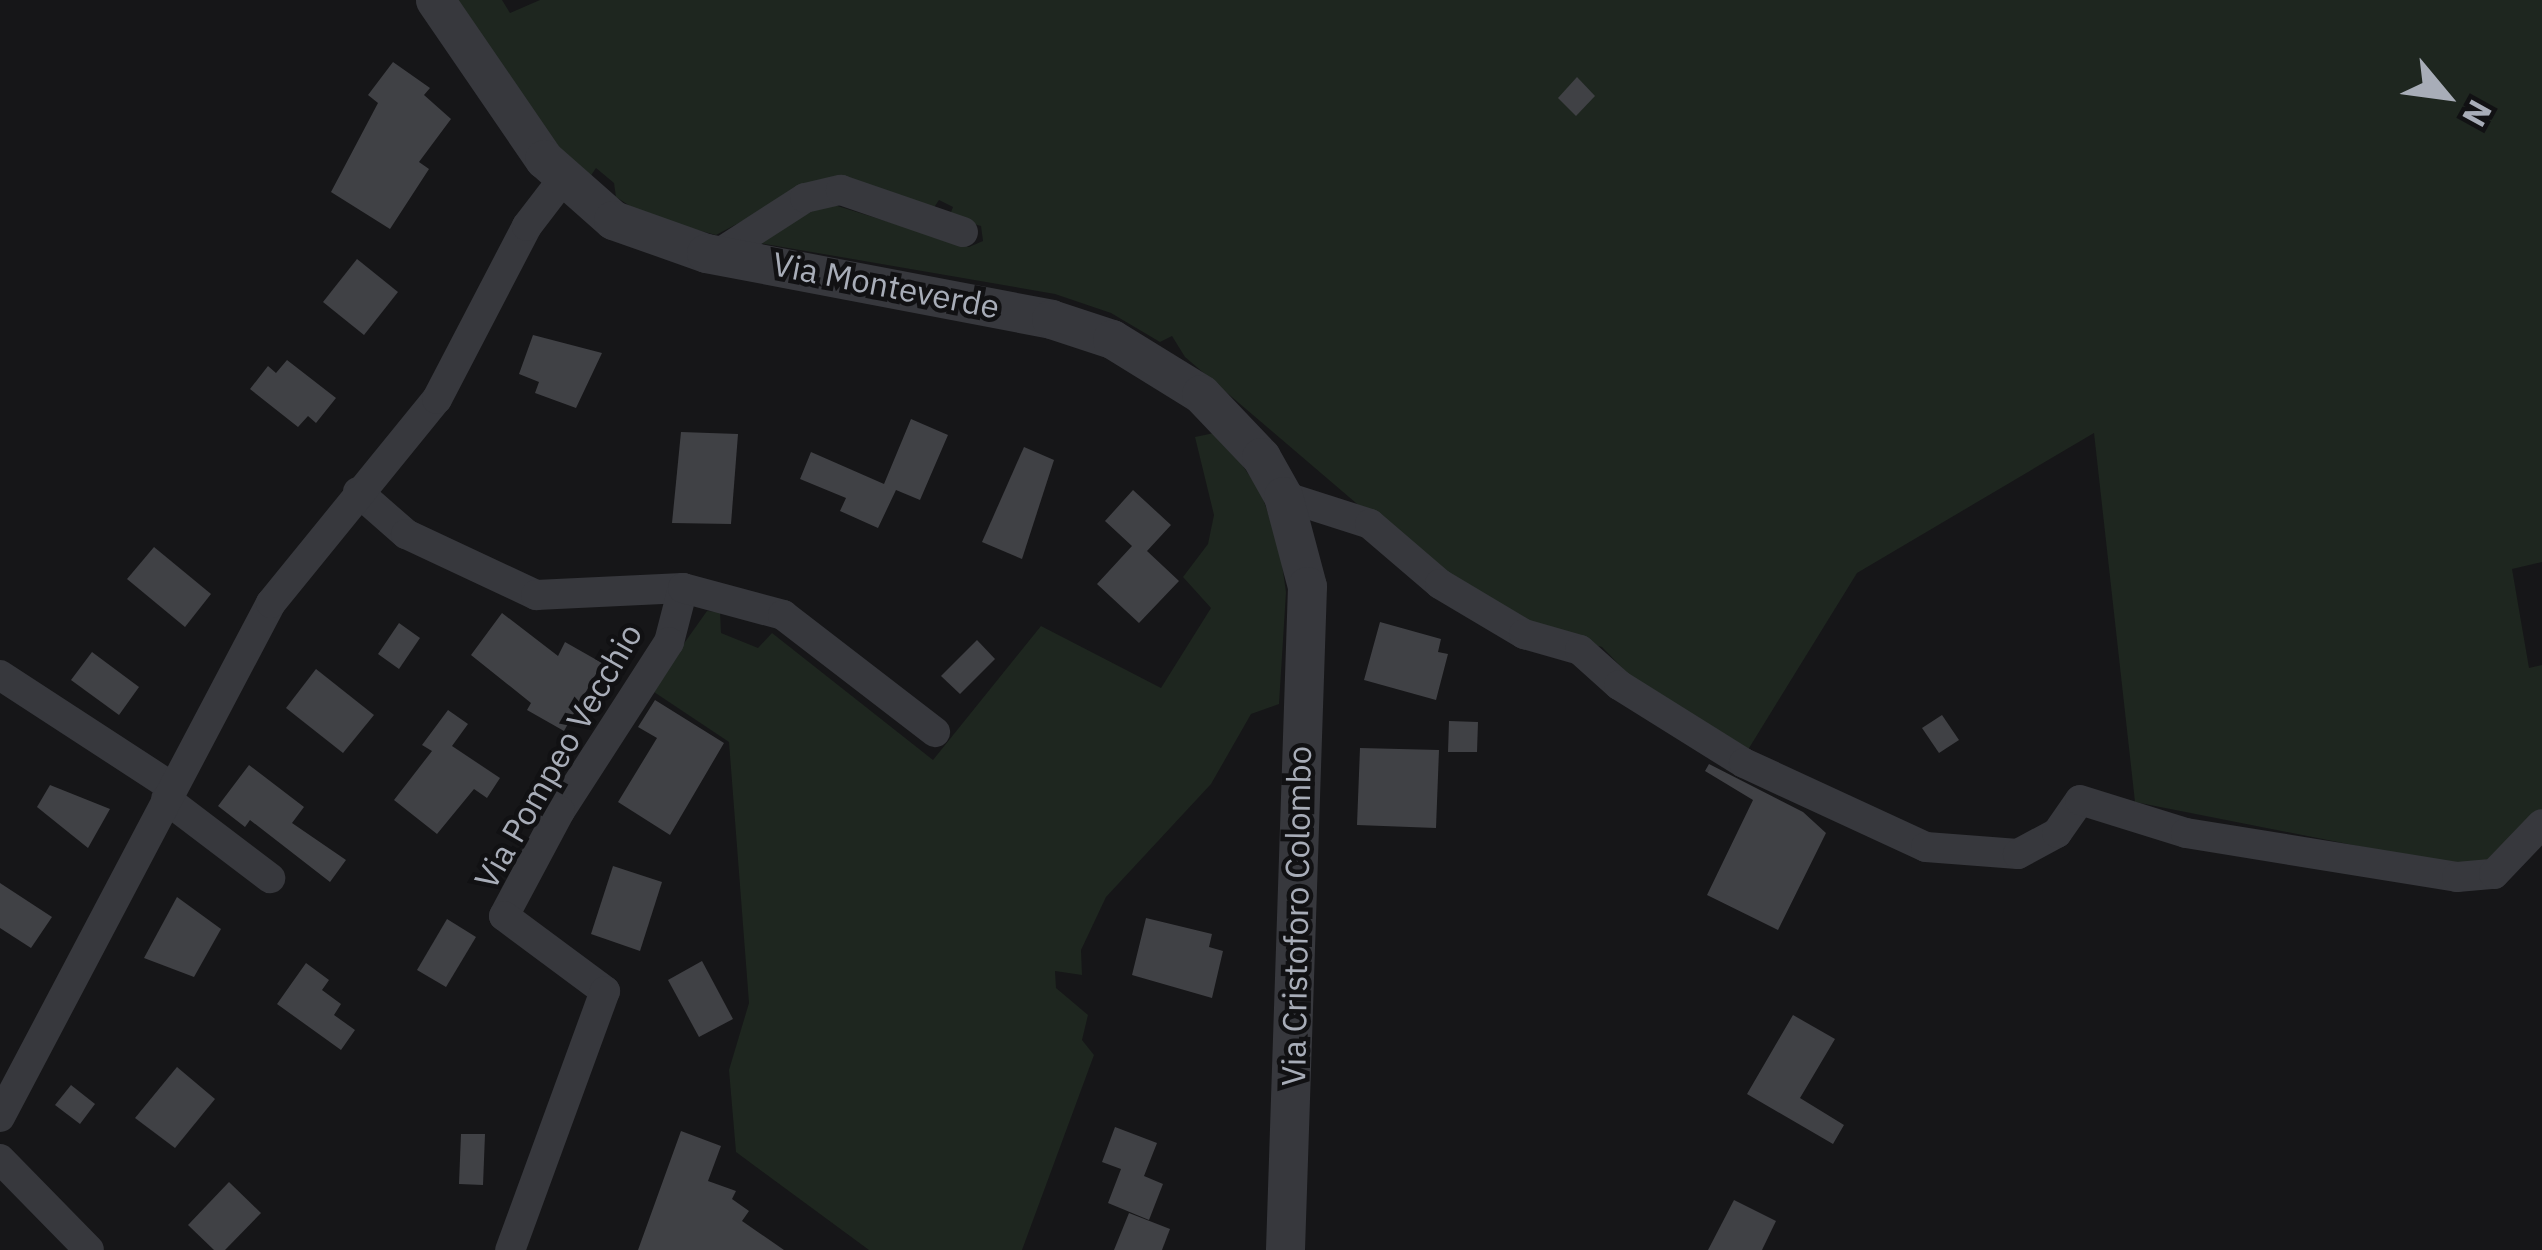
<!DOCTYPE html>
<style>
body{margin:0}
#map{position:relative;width:2542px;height:1250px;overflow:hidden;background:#161618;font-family:"IBM Plex Sans",sans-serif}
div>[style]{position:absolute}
.green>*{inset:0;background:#1e261f}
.building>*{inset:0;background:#404145}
.minor>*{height:30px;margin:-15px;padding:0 15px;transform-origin:15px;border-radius:15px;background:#37383d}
.tertiary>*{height:39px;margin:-19.5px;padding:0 19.5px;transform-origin:19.5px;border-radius:19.5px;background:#37383d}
span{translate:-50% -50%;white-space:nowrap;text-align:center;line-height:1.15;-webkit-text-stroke:9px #111113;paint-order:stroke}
.street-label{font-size:33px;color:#a8adb8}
.north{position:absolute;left:2386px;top:36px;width:120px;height:120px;-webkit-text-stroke:9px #111113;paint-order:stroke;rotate:119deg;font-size:33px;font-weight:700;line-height:48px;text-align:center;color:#a8adb8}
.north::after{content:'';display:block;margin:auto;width:42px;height:54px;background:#a8adb8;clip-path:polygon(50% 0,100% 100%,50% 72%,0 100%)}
</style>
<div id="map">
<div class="green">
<div style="clip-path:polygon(452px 0,502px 0,510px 13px,540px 0,2542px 0,2542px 562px,2512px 569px,2529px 668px,2542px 665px,2542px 811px,2493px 858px,2459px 866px,2135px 802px,2094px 433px,1857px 573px,1746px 753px,1630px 676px,1602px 647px,1531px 627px,1404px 544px,1185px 357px,1172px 336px,1160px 342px,1111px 313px,1055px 294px,754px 242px,828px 203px,969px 247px,983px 241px,981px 226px,949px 217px,953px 207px,939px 200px,933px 209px,816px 182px,716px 235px,647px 217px,616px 197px,614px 183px,596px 168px,590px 177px,556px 145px)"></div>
<div style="clip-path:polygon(1219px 432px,1261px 492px,1280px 550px,1286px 592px,1279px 704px,1251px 714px,1211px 784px,1106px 897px,1081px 950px,1082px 975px,1055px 971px,1056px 988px,1088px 1015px,1082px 1040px,1094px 1055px,1022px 1250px,869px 1250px,736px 1152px,729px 1070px,749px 1003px,729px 742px,651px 690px,707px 611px,720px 612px,721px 633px,758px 648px,772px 633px,933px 760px,1041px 626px,1161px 688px,1211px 608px,1183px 577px,1208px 544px,1214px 515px,1195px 437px)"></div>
</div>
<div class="building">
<div style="clip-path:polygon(393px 62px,430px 88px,424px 95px,451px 119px,419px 162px,429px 169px,390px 229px,331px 192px,378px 103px,368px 95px)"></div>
<div style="clip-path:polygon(1577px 77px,1595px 96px,1576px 116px,1558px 98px)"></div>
<div style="clip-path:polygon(357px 259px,398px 292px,364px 335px,323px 302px)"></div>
<div style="clip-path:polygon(533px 335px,602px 353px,576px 408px,535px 393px,539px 382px,519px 374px)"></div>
<div style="clip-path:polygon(287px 360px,336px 398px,316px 423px,308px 416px,298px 427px,250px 389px,268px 366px,276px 373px)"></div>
<div style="clip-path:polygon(911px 419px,948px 435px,920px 500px,896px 490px,878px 528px,840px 511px,846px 498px,800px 479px,811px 452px,884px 484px)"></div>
<div style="clip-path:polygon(681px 432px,738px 434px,731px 524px,672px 523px)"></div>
<div style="clip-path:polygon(1024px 447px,1054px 460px,1022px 559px,982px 542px)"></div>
<div style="clip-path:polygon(1133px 490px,1171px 525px,1147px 551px,1179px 581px,1139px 623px,1097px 584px,1132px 546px,1105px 521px)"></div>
<div style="clip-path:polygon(154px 547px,211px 594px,185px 627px,127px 579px)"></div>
<div style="clip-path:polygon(502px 613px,558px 656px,565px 642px,602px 663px,564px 731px,527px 710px,531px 703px,471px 655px)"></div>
<div style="clip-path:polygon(1380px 622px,1441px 639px,1438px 652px,1448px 654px,1436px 700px,1364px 680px)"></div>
<div style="clip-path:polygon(399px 623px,420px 638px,399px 669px,378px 654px)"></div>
<div style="clip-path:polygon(977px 640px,995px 659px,960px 694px,941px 676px)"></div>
<div style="clip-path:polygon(92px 652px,139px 687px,119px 715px,71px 680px)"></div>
<div style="clip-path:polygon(316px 669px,374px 715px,343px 753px,286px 708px)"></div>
<div style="clip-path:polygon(655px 700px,724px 743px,670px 835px,618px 802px,657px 738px,638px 727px)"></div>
<div style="clip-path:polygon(448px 710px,468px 724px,452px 746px,500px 778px,487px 798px,474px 789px,437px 834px,394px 800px,432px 751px,422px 745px)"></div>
<div style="clip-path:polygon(1942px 715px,1959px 740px,1939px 753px,1922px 728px)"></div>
<div style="clip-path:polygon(1449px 721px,1478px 722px,1477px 752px,1448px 752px)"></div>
<div style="clip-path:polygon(1360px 748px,1439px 750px,1436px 828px,1357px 825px)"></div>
<div style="clip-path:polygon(1709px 764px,1803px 812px,1826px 833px,1778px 930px,1707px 895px,1753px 800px,1705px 771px)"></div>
<div style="clip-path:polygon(249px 765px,304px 807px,292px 823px,346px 860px,330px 882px,250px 820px,245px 827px,218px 806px)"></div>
<div style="clip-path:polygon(50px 785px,110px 809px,88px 848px,37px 807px)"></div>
<div style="clip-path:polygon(613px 866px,662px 882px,640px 951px,591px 934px)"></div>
<div style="clip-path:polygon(0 883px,52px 917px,31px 948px,0 928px)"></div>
<div style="clip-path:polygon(177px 897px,221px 929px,194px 977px,144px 958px)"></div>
<div style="clip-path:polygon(1146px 918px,1212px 934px,1209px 947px,1223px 951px,1212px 998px,1132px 975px)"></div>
<div style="clip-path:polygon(447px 919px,476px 937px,446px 987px,417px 970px)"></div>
<div style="clip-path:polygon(702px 961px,733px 1019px,699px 1037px,668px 980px)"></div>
<div style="clip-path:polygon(306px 963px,329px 980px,322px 990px,341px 1004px,334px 1015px,355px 1030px,341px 1050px,277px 1004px)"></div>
<div style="clip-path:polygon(1793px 1015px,1835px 1039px,1800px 1098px,1844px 1125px,1833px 1144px,1747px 1094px)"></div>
<div style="clip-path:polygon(177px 1067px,215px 1099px,175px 1148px,135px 1118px)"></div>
<div style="clip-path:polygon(71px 1085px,95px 1104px,80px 1124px,55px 1105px)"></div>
<div style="clip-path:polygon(1115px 1127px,1157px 1143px,1144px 1176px,1163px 1184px,1149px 1220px,1108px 1203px,1121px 1169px,1102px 1162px)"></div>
<div style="clip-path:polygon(681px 1131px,721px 1146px,708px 1181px,736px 1191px,732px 1199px,749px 1211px,742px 1221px,784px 1250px,638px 1250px)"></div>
<div style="clip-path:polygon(461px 1134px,485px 1134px,483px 1185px,459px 1184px)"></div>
<div style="clip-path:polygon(229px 1182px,261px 1213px,225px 1250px,214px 1250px,188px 1225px)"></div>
<div style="clip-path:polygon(1734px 1200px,1776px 1221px,1762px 1250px,1708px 1250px)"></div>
<div style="clip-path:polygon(1129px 1213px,1170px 1229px,1162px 1250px,1114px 1250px)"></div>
</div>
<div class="minor">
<div style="left:721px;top:252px;width:100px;rotate:-32.7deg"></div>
<div style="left:805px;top:198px;width:37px;rotate:-13deg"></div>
<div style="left:841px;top:190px;width:129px;rotate:19deg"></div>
<div style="left:358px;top:492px;width:64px;rotate:41.2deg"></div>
<div style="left:406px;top:534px;width:144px;rotate:25.1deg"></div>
<div style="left:536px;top:595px;width:147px;rotate:-2.7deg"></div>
<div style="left:683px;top:588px;width:56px;rotate:104.5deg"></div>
<div style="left:669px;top:642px;width:201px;rotate:122.8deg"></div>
<div style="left:560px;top:811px;width:119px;rotate:118.1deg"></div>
<div style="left:504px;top:916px;width:126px;rotate:36.6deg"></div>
<div style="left:605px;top:991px;width:276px;rotate:110.1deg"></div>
<div style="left:1283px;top:496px;width:91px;rotate:17.8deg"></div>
<div style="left:1370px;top:524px;width:92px;rotate:40.6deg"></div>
<div style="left:1440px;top:584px;width:98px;rotate:30.8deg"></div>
<div style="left:1524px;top:634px;width:58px;rotate:15.9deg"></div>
<div style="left:1580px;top:650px;width:52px;rotate:41.9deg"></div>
<div style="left:1619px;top:685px;width:147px;rotate:32deg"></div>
<div style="left:1744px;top:763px;width:200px;rotate:24.8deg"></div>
<div style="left:1926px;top:847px;width:92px;rotate:4.4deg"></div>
<div style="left:2018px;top:854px;width:44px;rotate:-28.3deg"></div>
<div style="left:2057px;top:833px;width:40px;rotate:-55.1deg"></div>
<div style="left:2080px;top:800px;width:111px;rotate:17.3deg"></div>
<div style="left:2186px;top:833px;width:275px;rotate:9.2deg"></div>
<div style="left:2457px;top:877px;width:37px;rotate:-5deg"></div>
<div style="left:2494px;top:874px;width:69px;rotate:-46.2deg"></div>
<div style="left:683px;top:588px;width:104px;rotate:15.1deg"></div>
<div style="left:783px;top:615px;width:192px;rotate:37.6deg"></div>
<div style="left:0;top:675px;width:205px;rotate:33.1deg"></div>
<div style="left:166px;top:799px;width:131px;rotate:37.2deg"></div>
<div style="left:0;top:1117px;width:581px;rotate:-62.2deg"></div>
<div style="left:271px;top:603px;width:263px;rotate:-50.9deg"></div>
<div style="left:437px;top:399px;width:195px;rotate:-62.5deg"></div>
<div style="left:527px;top:226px;width:59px;rotate:-52.5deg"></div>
<div style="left:0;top:1159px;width:127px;rotate:45.6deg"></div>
</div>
<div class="tertiary">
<div style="left:435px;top:0;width:193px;rotate:55.6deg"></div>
<div style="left:544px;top:159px;width:92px;rotate:41.5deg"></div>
<div style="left:613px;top:220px;width:99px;rotate:19.5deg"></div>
<div style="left:706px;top:253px;width:351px;rotate:10.8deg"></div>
<div style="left:1051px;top:319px;width:64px;rotate:18.2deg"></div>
<div style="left:1112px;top:339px;width:105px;rotate:31.7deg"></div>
<div style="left:1201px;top:394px;width:87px;rotate:46.4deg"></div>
<div style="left:1261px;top:457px;width:45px;rotate:60.6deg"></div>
<div style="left:1283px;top:496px;width:93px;rotate:75.1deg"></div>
<div style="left:1307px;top:586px;width:664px;rotate:91.9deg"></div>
</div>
<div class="street-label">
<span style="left:886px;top:285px;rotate:11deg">Via Monteverde</span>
<span style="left:558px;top:756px;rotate:-60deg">Via Pompeo Vecchio</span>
<span style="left:1296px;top:916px;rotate:-89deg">Via Cristoforo Colombo</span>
</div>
<div class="north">N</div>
</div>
